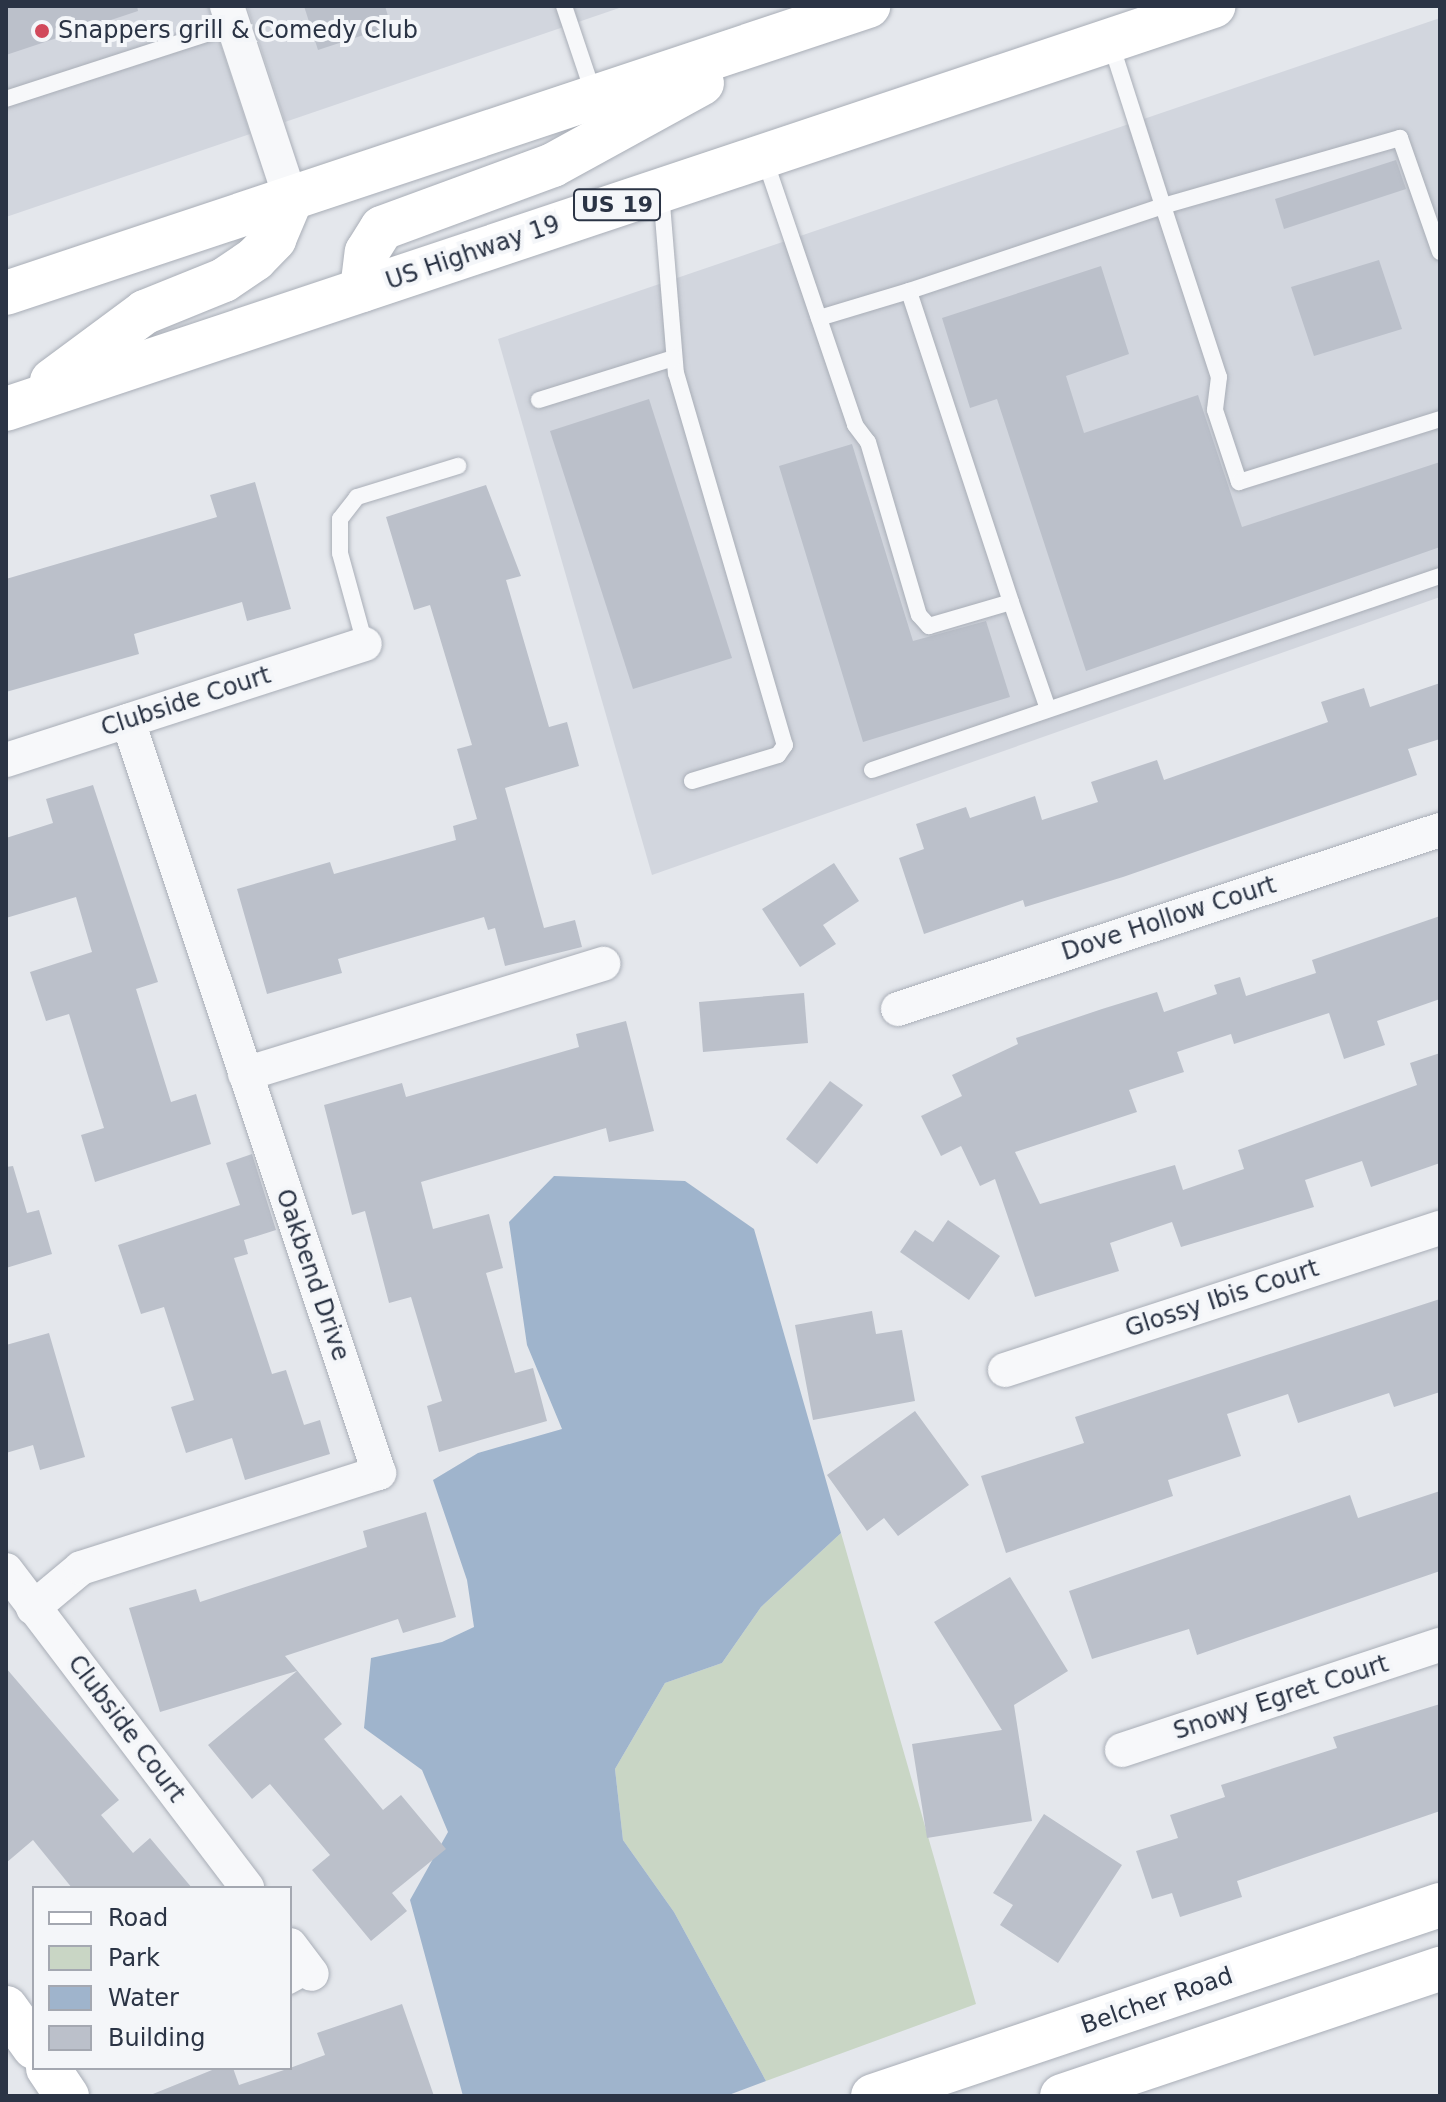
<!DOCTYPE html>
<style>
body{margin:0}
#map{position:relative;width:1446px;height:2102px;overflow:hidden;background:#e4e7ec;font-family:"DejaVu Sans",sans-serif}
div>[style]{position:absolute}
.built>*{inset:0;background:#d2d6de}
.green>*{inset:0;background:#c9d6c5}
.water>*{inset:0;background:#9fb4cc}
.building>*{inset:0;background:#bbc0ca}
.roads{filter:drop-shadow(0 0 2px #a9aeb7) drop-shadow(0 0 2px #a9aeb7)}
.lane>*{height:16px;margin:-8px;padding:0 8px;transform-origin:8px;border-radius:8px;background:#f7f8fa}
.street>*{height:34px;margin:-17px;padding:0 17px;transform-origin:17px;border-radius:17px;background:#f7f8fa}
.secondary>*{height:44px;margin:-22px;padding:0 22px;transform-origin:22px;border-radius:22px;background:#fff}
.highway>*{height:44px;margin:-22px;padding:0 22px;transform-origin:22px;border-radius:22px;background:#fff}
.dots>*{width:22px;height:22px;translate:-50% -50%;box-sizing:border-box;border:4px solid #f4f6f9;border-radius:50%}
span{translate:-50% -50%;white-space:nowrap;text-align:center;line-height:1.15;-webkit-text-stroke:8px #f4f6f9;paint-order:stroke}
.shield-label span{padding:2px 6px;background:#f4f6f9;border:2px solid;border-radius:6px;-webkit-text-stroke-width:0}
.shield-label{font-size:22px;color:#2b3445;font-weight:700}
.poi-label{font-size:24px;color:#2b3445}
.left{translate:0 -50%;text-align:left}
.street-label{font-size:24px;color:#2b3445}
.frame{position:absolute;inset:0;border:8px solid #2b3445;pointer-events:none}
.legend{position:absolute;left:32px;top:1886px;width:260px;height:184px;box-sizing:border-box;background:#f4f6f9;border:2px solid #a4a8b1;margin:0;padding:10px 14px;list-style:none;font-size:24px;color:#2b3445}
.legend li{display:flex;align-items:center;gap:16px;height:40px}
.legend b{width:40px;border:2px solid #a4a8b1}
</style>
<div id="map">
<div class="built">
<div style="clip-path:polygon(6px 6px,208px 6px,250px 134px,6px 217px)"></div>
<div style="clip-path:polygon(247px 6px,625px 6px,285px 122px)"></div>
<div style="clip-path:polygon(1440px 18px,1440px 597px,652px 875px,498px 339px)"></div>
</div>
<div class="green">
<div style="clip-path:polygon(841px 1533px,976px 2004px,766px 2081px,674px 1912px,623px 1840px,615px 1769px,665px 1683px,722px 1663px,761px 1607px)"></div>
</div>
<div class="water">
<div style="clip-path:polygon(554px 1176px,685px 1181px,754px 1229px,841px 1533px,761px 1607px,722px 1663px,665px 1683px,615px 1769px,623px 1840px,674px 1912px,766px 2081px,726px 2096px,463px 2096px,410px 1900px,448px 1832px,422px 1770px,364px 1728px,371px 1658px,442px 1642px,474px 1627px,467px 1580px,433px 1480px,478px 1453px,562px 1429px,527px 1345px,509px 1222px)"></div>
</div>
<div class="building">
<div style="clip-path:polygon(6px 6px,137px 6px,138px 11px,6px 55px)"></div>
<div style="clip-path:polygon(304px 6px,385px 6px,391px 26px,318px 50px)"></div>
<div style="clip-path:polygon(1396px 160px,1406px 189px,1284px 229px,1275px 199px)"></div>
<div style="clip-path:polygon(1379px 260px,1402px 329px,1314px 356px,1291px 287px)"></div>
<div style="clip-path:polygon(1101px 266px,1129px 354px,1066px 376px,1084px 433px,1198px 395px,1242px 527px,1440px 462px,1440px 547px,1086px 671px,997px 399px,970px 408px,942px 318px)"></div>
<div style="clip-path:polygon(649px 399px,732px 658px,633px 689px,550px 431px)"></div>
<div style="clip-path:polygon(852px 444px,913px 641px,986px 621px,1010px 697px,863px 742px,779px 466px)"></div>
<div style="clip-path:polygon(255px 482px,291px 609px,247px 621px,242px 602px,134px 634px,139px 654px,6px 692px,6px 579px,217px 517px,210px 495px)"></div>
<div style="clip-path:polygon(486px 485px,521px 576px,506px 580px,549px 727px,567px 722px,579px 766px,505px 788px,544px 928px,575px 920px,582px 947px,505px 966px,495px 928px,488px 930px,484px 917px,338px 959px,342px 973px,267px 994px,237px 889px,330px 862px,334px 874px,456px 840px,453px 826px,477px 819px,457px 749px,472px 745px,430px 605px,414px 610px,386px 517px)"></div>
<div style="clip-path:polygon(1440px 683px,1440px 739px,1408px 749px,1417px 775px,1123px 877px,1025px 907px,1023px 900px,924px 934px,899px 858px,924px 849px,916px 824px,966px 807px,970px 818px,1035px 796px,1042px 820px,1098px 802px,1091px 782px,1157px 760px,1164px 780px,1328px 722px,1321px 702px,1364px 688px,1370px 707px)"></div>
<div style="clip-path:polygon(93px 785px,158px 982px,136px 989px,171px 1102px,196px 1094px,211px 1144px,95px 1182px,81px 1135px,104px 1128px,69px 1014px,46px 1021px,30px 972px,92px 952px,76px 897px,6px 918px,6px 838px,53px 823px,46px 799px)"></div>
<div style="clip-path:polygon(834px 863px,859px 901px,823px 925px,836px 944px,800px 967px,762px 909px)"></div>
<div style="clip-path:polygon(1440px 916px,1440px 999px,1377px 1021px,1385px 1045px,1344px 1059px,1329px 1013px,1234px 1044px,1231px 1034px,1177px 1052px,1184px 1072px,1129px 1090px,1137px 1112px,1015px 1152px,1040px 1204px,1175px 1165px,1183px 1190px,1244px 1169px,1238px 1150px,1417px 1085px,1410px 1063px,1440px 1053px,1440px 1163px,1371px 1187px,1362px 1161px,1305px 1180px,1314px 1207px,1181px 1247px,1172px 1222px,1110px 1243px,1119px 1271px,1035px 1297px,995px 1179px,980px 1186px,961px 1146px,941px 1156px,921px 1116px,962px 1096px,952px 1075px,1018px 1044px,1016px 1038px,1102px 1009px,1157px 992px,1164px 1012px,1217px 994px,1214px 985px,1240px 977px,1246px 996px,1316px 973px,1312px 960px)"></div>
<div style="clip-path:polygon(804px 993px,808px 1043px,703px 1052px,699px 1002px)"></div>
<div style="clip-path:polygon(626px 1021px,654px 1131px,609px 1142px,606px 1128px,421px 1182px,433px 1229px,489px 1214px,503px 1268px,486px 1273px,515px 1373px,533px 1368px,547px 1421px,439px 1452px,427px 1406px,442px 1401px,411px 1297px,389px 1303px,365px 1211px,352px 1215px,324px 1105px,402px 1083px,406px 1097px,579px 1047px,576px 1034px)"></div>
<div style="clip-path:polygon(830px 1081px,863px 1105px,817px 1164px,786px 1139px)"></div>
<div style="clip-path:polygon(252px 1154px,276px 1230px,244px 1240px,248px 1254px,234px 1258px,272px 1374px,286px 1370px,304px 1425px,320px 1420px,330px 1454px,245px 1480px,232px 1438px,186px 1453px,171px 1407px,194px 1400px,164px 1307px,141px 1314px,118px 1245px,240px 1205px,226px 1163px)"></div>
<div style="clip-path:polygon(13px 1166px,27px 1213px,39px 1210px,52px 1254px,6px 1268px,6px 1167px)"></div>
<div style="clip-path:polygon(948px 1220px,1000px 1256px,969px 1300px,900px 1252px,915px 1230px,933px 1242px)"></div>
<div style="clip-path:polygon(1440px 1299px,1440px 1392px,1394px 1407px,1389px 1393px,1298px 1423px,1288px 1394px,1227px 1414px,1241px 1456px,1168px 1480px,1173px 1496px,1006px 1553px,981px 1476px,1084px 1443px,1075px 1417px)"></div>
<div style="clip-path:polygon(872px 1311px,876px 1334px,902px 1330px,915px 1401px,813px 1420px,795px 1325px)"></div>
<div style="clip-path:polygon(49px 1333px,85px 1457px,40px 1470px,33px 1445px,6px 1453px,6px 1345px)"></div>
<div style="clip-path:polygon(915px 1411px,969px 1485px,898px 1536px,884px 1518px,867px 1531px,827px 1475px)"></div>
<div style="clip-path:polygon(1440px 1491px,1440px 1571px,1197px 1655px,1189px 1629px,1092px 1659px,1069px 1591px,1350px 1495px,1358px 1518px)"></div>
<div style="clip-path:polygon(426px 1512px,456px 1617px,403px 1633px,398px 1619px,285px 1656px,342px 1724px,324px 1739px,383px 1810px,401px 1795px,446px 1849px,392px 1893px,407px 1911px,371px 1941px,312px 1870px,330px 1855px,270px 1784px,252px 1799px,208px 1745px,297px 1671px,160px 1712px,129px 1608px,196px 1589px,200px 1602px,367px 1547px,363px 1531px)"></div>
<div style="clip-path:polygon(1010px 1577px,1068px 1671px,1014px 1705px,1032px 1821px,927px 1838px,912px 1744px,1002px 1730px,934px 1622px)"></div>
<div style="clip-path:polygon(6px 1668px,119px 1800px,101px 1815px,133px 1853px,150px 1838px,192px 1888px,72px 1888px,33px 1840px,6px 1863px)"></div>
<div style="clip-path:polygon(1440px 1704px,1440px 1811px,1237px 1881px,1242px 1897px,1180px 1917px,1172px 1893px,1152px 1899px,1136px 1851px,1178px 1838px,1170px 1815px,1225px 1797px,1221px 1785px,1337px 1748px,1333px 1737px)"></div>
<div style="clip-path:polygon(1044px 1814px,1122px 1865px,1058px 1963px,1000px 1925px,1013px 1905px,993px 1893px)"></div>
<div style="clip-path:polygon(402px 2004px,434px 2096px,148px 2096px,217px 2068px,233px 2068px,239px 2085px,290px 2068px,325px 2055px,317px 2033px)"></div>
</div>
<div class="roads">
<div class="lane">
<div style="left:564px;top:6px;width:94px;rotate:71.4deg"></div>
<div style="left:6px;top:99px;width:240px;rotate:-18deg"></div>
<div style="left:764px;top:157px;width:283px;rotate:71.2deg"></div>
<div style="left:855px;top:425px;width:21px;rotate:53deg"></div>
<div style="left:868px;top:442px;width:180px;rotate:73.6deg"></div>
<div style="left:919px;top:615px;width:15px;rotate:48deg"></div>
<div style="left:929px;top:626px;width:85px;rotate:-16.3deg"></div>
<div style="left:1011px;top:602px;width:327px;rotate:-108.2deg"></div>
<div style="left:909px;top:291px;width:268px;rotate:-18.5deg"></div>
<div style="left:1163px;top:206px;width:170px;rotate:-107.8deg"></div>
<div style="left:661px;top:192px;width:182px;rotate:85.3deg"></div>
<div style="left:676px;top:373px;width:388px;rotate:73.7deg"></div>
<div style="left:785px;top:745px;width:12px;rotate:125deg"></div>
<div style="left:778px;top:755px;width:90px;rotate:163.2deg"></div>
<div style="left:1440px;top:252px;width:121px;rotate:-109.3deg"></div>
<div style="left:1400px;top:138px;width:247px;rotate:164deg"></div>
<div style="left:1163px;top:206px;width:180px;rotate:71.9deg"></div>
<div style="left:1219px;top:377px;width:33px;rotate:97deg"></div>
<div style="left:1215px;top:410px;width:76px;rotate:71.6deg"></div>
<div style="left:1239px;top:482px;width:211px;rotate:-17.4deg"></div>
<div style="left:819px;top:318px;width:94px;rotate:-16.7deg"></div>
<div style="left:539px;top:400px;width:141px;rotate:-17.3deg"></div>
<div style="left:1011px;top:602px;width:113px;rotate:70.9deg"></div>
<div style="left:365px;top:644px;width:94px;rotate:-105.4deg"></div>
<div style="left:340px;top:553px;width:34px;rotate:-90deg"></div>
<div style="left:340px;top:519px;width:28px;rotate:-52deg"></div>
<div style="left:357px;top:497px;width:106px;rotate:-17.1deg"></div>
<div style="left:872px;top:770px;width:600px;rotate:-18.86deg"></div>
<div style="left:290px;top:1986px;width:25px;rotate:-29deg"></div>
</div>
<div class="street">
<div style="left:227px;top:6px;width:203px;rotate:71.7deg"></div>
<div style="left:6px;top:760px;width:377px;rotate:-17.9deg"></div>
<div style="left:898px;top:1009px;width:571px;rotate:-18.28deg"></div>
<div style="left:245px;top:1074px;width:375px;rotate:-17.1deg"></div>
<div style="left:1005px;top:1370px;width:458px;rotate:-18.1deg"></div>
<div style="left:6px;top:1570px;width:399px;rotate:52.8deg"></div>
<div style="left:33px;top:1608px;width:62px;rotate:-39.8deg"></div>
<div style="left:81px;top:1568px;width:313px;rotate:-17.7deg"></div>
<div style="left:379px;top:1473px;width:793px;rotate:-108.46deg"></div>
<div style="left:1122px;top:1750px;width:335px;rotate:-18.3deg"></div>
<div style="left:290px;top:1945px;width:36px;rotate:53deg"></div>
</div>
<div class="secondary">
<div style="left:6px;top:2008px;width:48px;rotate:54.3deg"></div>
<div style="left:48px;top:2068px;width:34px;rotate:56deg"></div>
<div style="left:873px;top:2096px;width:598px;rotate:-18.62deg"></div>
<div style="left:1062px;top:2096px;width:399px;rotate:-18.6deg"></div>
</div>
<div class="highway">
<div style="left:362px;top:290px;width:38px;rotate:-83deg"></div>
<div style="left:367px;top:252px;width:28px;rotate:-58deg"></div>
<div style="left:382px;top:228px;width:182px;rotate:-20.2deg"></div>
<div style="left:553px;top:165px;width:170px;rotate:-28.8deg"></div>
<div style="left:6px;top:293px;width:909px;rotate:-18.42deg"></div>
<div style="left:52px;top:381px;width:116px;rotate:-36.6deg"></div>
<div style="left:145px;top:312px;width:85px;rotate:-22.1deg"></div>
<div style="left:224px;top:280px;width:37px;rotate:-34deg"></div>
<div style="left:255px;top:259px;width:28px;rotate:-46deg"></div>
<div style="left:274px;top:239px;width:43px;rotate:-67deg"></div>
<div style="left:6px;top:409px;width:1273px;rotate:-18.46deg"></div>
</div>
</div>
<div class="dots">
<div style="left:42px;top:31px;background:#d1495b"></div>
</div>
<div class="shield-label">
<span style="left:617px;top:205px">US 19</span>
</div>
<div class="poi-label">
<span class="left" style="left:58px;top:31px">Snappers grill &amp; Comedy Club</span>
</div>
<div class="street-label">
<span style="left:473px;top:253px;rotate:-19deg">US Highway 19</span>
<span style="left:186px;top:702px;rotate:-18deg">Clubside Court</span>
<span style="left:1169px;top:919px;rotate:-18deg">Dove Hollow Court</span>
<span style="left:312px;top:1275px;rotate:71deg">Oakbend Drive</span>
<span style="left:1222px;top:1299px;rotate:-18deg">Glossy Ibis Court</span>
<span style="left:1281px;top:1698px;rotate:-18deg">Snowy Egret Court</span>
<span style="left:126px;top:1729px;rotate:53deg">Clubside Court</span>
<span style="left:1157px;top:2001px;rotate:-19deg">Belcher Road</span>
</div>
<div class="frame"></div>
<ul class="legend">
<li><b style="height:10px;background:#fff"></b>Road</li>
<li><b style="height:22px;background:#c9d6c5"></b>Park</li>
<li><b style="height:22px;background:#9fb4cc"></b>Water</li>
<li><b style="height:22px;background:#bbc0ca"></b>Building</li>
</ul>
</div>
